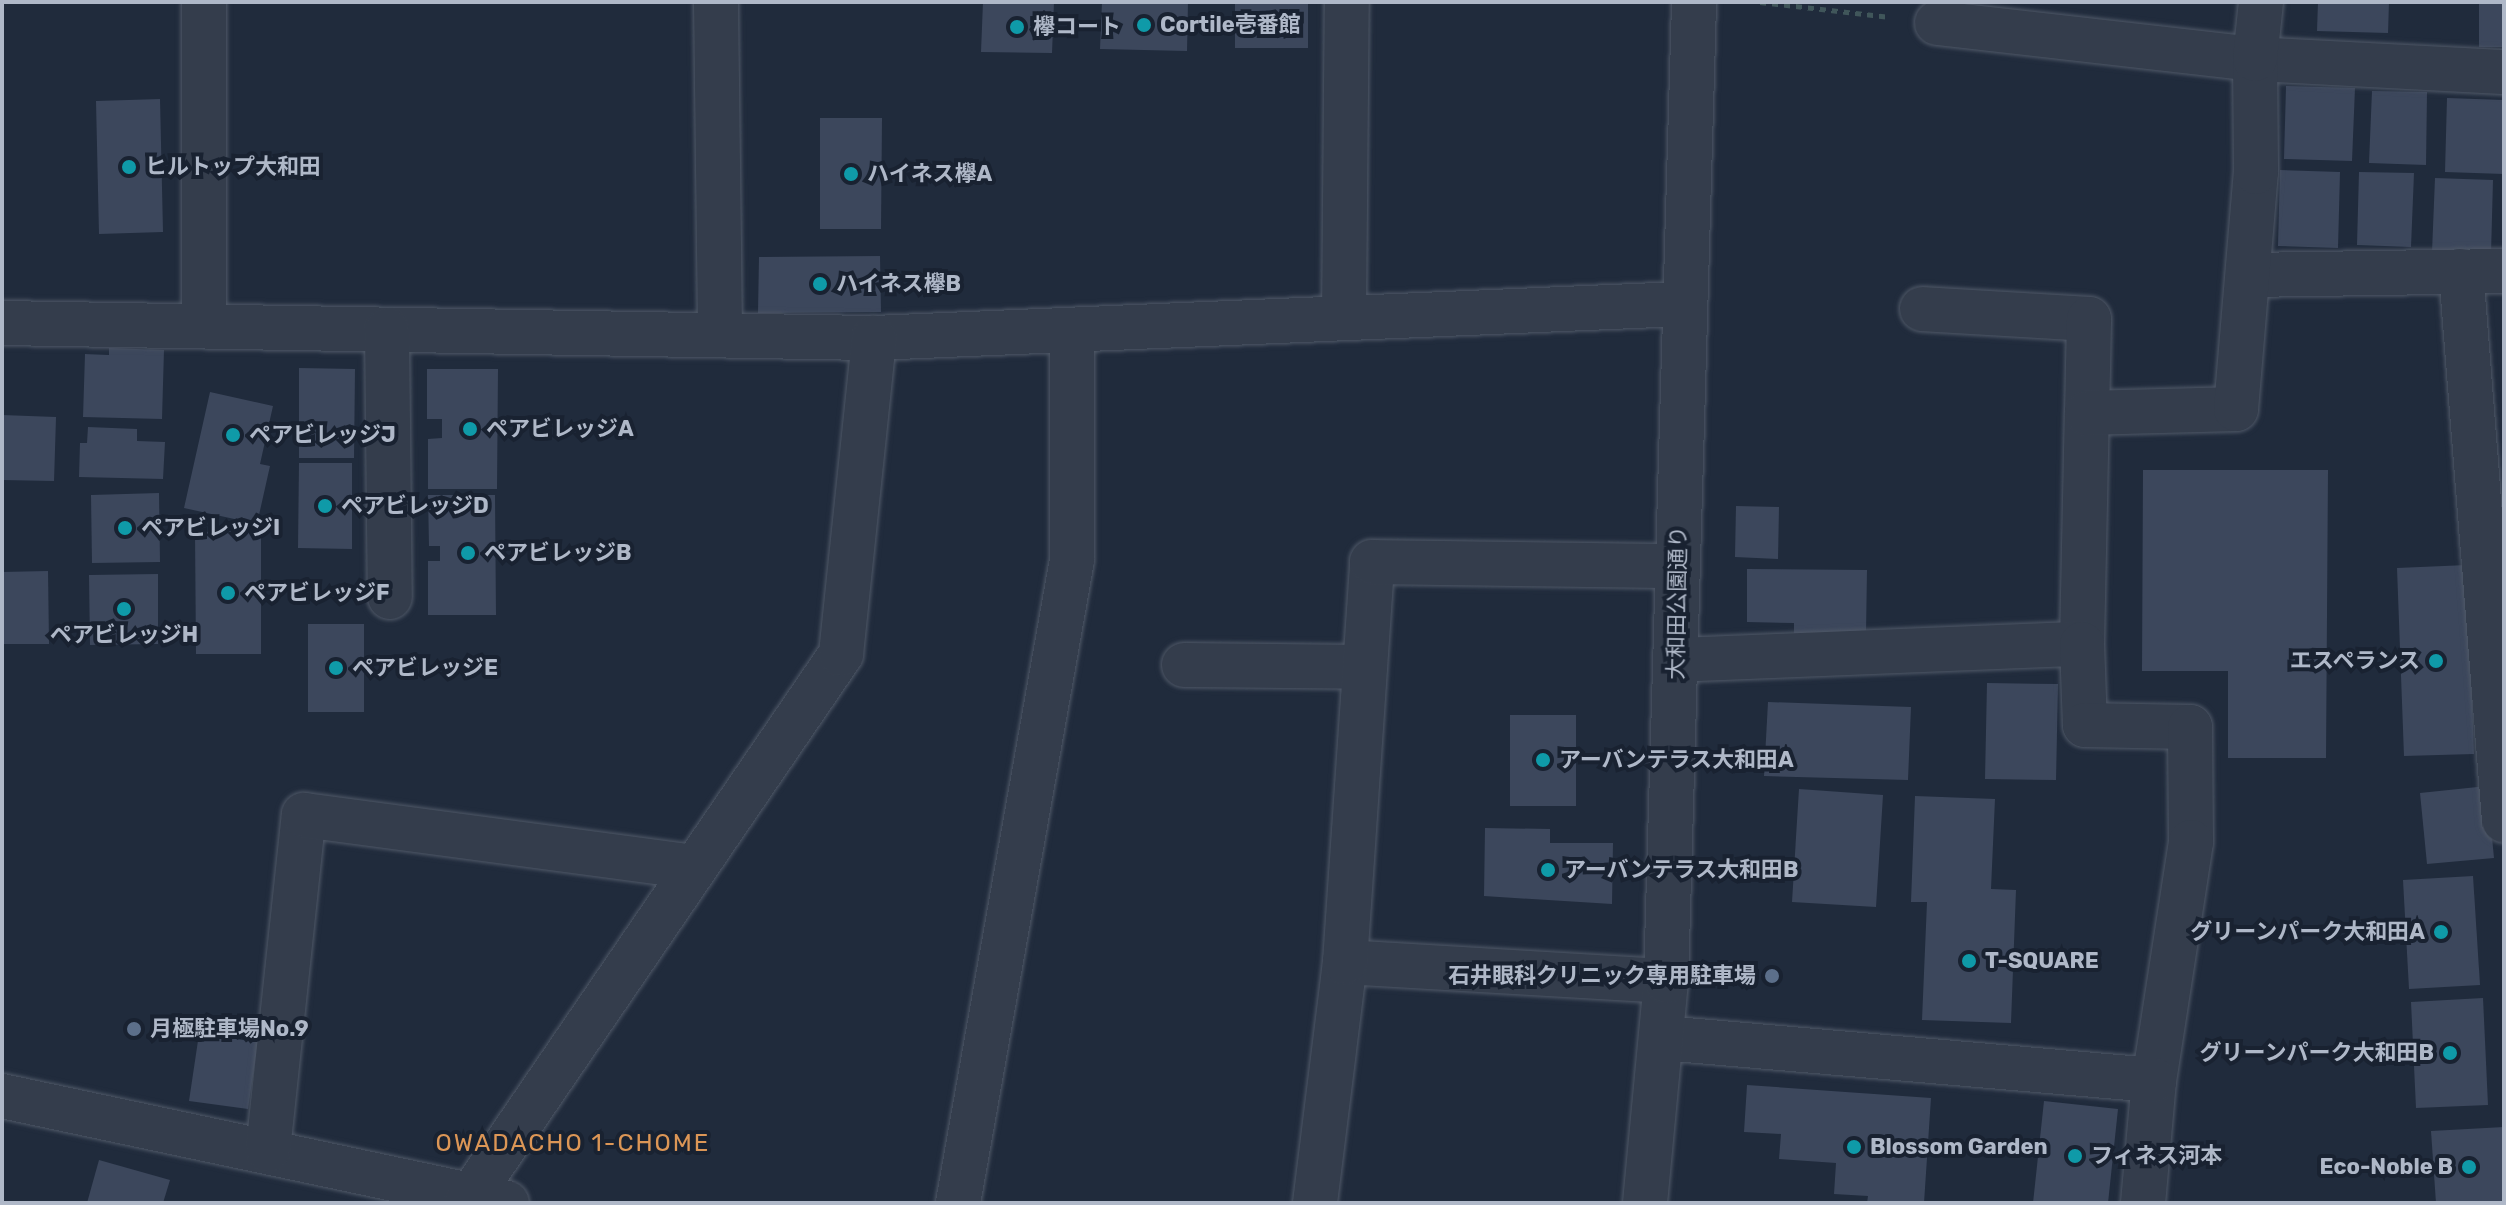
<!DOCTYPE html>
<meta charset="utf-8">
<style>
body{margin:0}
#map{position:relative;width:2506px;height:1205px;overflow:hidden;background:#202b3c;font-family:Rubik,"Noto Sans JP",sans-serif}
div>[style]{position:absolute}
.building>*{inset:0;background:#3c475c}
.path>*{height:5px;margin-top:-2.5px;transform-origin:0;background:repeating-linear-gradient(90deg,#40565a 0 6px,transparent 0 12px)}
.roads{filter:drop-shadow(0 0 2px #4f5867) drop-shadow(0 0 2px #4f5867)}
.minor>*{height:44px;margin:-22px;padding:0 22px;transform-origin:22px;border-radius:22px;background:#343d4c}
.dots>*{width:22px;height:22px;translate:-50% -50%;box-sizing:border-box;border:4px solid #192231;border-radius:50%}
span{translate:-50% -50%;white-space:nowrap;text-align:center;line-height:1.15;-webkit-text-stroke:8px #192231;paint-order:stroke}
.poi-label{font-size:22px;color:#afb8c8;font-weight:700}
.left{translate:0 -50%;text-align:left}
.right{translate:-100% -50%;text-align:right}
.street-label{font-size:22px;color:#afb8c8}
.neighbourhood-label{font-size:24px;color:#dc9656;letter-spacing:2px}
.frame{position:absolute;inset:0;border:4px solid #afb8c8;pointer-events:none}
</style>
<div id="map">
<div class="building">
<div style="clip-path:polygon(983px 2px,1054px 2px,1052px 53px,981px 52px)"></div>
<div style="clip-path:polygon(1102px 2px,1188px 2px,1187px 51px,1100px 49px)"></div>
<div style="clip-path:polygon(1235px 2px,1308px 2px,1308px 48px,1235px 48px)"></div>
<div style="clip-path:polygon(2318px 2px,2389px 2px,2388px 33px,2317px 31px)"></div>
<div style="clip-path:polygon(2479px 2px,2504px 2px,2504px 47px,2479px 47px)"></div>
<div style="clip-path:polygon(2286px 86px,2355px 88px,2352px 161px,2284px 159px)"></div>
<div style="clip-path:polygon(2372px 91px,2427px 92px,2426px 165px,2369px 163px)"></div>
<div style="clip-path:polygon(2447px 98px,2504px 100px,2504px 174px,2445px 172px)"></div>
<div style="clip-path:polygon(160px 99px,163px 232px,99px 234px,96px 101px)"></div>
<div style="clip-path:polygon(820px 118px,882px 118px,881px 229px,820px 229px)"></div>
<div style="clip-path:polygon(2280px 170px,2340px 172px,2338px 248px,2278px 246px)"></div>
<div style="clip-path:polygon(2359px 172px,2414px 173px,2411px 247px,2357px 245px)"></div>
<div style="clip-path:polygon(2435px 178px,2493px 180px,2491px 254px,2432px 252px)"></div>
<div style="clip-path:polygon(880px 256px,881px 312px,758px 313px,759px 257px)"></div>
<div style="clip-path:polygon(109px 348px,164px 350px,162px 419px,83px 417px,85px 354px,109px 355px)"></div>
<div style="clip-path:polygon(299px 368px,355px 369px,354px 458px,299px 458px)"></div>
<div style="clip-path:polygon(427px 369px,498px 369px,497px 489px,428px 489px,428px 439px,442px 438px,442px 419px,427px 419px)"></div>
<div style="clip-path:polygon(210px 392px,273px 406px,260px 464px,270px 466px,257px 524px,184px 508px)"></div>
<div style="clip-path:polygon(2px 415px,56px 417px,54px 481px,2px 480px)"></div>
<div style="clip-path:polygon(88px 427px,137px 429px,137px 441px,165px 442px,163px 479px,79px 477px,80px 443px,87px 443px)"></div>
<div style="clip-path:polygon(299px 463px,352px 463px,352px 549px,298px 548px)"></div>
<div style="clip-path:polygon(2143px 470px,2328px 470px,2326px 758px,2228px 758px,2228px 671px,2142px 671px)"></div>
<div style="clip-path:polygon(159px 493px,160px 562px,92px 563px,91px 495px)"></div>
<div style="clip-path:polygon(428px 495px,495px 495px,496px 615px,428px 615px,428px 561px,440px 561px,440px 546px,429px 546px)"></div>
<div style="clip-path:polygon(1736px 506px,1779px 507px,1778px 559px,1735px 557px)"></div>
<div style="clip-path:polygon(261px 531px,261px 654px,196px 654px,195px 532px)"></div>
<div style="clip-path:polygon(2467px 565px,2474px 754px,2404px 756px,2397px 568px)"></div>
<div style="clip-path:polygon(1747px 569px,1867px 570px,1866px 634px,1794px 633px,1794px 623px,1747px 622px)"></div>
<div style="clip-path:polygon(48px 571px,49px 644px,2px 644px,2px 572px)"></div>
<div style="clip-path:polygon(158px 574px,158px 644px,90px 645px,89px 575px)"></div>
<div style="clip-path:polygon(308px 624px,364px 624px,364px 712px,308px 712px)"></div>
<div style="clip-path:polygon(1987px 683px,2058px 684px,2056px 780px,1985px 779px)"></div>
<div style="clip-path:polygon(1768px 702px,1911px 707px,1908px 780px,1764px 776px)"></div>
<div style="clip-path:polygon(1510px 715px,1576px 715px,1576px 806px,1510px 806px)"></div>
<div style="clip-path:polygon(2487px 786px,2494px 858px,2427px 864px,2420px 793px)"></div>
<div style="clip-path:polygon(1799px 789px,1883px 795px,1876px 907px,1792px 902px)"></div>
<div style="clip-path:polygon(1915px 796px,1995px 799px,1991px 889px,2016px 890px,2011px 1023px,1922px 1020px,1927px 902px,1911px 902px)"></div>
<div style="clip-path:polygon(1485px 828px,1550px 829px,1550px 843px,1613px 843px,1612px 904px,1484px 896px)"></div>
<div style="clip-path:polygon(2473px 876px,2480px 985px,2409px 989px,2403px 880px)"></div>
<div style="clip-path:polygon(2483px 998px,2488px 1105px,2416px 1108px,2411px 1002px)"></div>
<div style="clip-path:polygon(199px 1034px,258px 1042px,248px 1109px,189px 1101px)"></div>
<div style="clip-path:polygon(1747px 1085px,1931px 1098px,1924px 1203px,1867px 1203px,1868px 1196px,1834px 1194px,1836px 1163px,1779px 1159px,1781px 1134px,1744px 1132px)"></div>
<div style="clip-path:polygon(2044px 1101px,2118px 1109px,2108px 1203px,2033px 1203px)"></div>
<div style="clip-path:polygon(2504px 1127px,2504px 1203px,2436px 1203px,2431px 1131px)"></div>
<div style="clip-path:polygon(99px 1160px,170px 1180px,163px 1203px,87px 1203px)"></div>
</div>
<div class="path">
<div style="left:1760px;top:2px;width:131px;rotate:6.6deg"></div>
</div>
<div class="roads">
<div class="minor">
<div style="left:204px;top:2px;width:324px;rotate:90deg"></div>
<div style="left:716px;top:2px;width:333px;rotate:89.3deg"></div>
<div style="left:1937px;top:23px;width:320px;rotate:6.5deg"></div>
<div style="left:2255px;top:59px;width:249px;rotate:3deg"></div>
<div style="left:2461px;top:271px;width:551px;rotate:85.52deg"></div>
<div style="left:2248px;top:275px;width:256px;rotate:-0.9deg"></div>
<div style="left:1922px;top:309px;width:167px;rotate:3.4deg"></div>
<div style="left:2089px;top:319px;width:94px;rotate:91.2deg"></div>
<div style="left:1344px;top:318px;width:316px;rotate:-89.5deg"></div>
<div style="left:2px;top:323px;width:872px;rotate:0.99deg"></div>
<div style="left:874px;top:338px;width:809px;rotate:-2.41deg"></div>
<div style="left:387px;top:330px;width:267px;rotate:89.4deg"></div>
<div style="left:2082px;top:644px;width:231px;rotate:-88.8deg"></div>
<div style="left:2087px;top:413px;width:149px;rotate:-1.5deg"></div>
<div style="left:2236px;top:409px;width:238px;rotate:-85.2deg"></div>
<div style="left:2256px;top:172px;width:113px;rotate:-90.5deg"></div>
<div style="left:2255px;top:59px;width:57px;rotate:-84deg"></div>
<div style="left:1676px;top:660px;width:406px;rotate:-2.3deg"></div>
<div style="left:2082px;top:644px;width:81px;rotate:87.9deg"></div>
<div style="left:2085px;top:725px;width:105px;rotate:1.1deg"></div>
<div style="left:2190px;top:727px;width:115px;rotate:89.5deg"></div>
<div style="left:2191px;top:842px;width:241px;rotate:98.8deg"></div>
<div style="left:2154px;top:1080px;width:123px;rotate:95.1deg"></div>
<div style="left:1184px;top:665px;width:181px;rotate:0.6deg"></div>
<div style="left:1345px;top:962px;width:322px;rotate:3.4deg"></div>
<div style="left:1663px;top:1038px;width:493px;rotate:4.9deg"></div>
<div style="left:2px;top:1096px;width:516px;rotate:11.96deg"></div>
<div style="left:268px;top:1150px;width:337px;rotate:-83.9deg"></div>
<div style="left:304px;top:815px;width:391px;rotate:7.6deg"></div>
<div style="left:466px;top:1203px;width:665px;rotate:-55.66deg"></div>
<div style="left:841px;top:654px;width:318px;rotate:-84deg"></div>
<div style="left:958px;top:1203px;width:653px;rotate:-79.95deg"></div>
<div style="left:1072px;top:560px;width:228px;rotate:-90deg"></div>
<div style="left:1315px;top:1203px;width:243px;rotate:-82.9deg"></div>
<div style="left:1345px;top:962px;width:401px;rotate:-86.1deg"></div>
<div style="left:1372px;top:562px;width:305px;rotate:0.8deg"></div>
<div style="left:1645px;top:1203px;width:223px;rotate:-84.6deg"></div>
<div style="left:1666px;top:981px;width:979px;rotate:-88.36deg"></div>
</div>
</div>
<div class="dots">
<div style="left:1144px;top:25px;background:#0f9aa8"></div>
<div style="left:1017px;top:27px;background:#0f9aa8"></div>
<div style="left:129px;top:167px;background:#0f9aa8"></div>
<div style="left:851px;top:174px;background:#0f9aa8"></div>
<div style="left:820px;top:284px;background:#0f9aa8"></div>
<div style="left:470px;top:429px;background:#0f9aa8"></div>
<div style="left:233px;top:435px;background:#0f9aa8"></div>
<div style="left:325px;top:506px;background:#0f9aa8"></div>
<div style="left:125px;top:528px;background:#0f9aa8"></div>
<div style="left:468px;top:553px;background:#0f9aa8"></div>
<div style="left:228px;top:593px;background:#0f9aa8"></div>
<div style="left:124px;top:609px;background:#0f9aa8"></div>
<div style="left:2436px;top:661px;background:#0f9aa8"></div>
<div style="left:336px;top:668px;background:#0f9aa8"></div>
<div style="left:1543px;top:760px;background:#0f9aa8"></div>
<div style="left:1548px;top:870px;background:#0f9aa8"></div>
<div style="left:2441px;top:932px;background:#0f9aa8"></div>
<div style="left:1969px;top:961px;background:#0f9aa8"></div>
<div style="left:1772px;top:976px;background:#5c6f8a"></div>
<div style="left:134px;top:1029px;background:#5c6f8a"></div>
<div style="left:2450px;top:1053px;background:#0f9aa8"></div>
<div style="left:1854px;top:1147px;background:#0f9aa8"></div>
<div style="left:2075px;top:1156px;background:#0f9aa8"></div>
<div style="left:2469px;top:1167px;background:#0f9aa8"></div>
</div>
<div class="poi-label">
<span class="left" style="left:1160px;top:25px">Cortile壱番館</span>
<span class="left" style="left:1033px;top:27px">欅コート</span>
<span class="left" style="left:145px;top:167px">ヒルトップ大和田</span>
<span class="left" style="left:867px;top:174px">ハイネス欅A</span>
<span class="left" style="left:836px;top:284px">ハイネス欅B</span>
<span class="left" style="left:486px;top:429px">ペアビレッジA</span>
<span class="left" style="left:249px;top:435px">ペアビレッジJ</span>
<span class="left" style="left:341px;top:506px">ペアビレッジD</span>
<span class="left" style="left:141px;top:528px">ペアビレッジI</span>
<span class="left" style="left:484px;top:553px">ペアビレッジB</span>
<span class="left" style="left:244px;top:593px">ペアビレッジF</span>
<span style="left:124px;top:635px">ペアビレッジH</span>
<span class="right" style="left:2420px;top:661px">エスペランス</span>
<span class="left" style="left:352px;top:668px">ペアビレッジE</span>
<span class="left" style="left:1559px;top:760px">アーバンテラス大和田A</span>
<span class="left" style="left:1564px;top:870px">アーバンテラス大和田B</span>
<span class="right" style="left:2425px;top:932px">グリーンパーク大和田A</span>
<span class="left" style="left:1985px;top:961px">T-SQUARE</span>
<span class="right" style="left:1756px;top:976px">石井眼科クリニック専用駐車場</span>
<span class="left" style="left:150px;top:1029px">月極駐車場No.9</span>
<span class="right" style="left:2434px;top:1053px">グリーンパーク大和田B</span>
<span class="left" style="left:1870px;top:1147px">Blossom Garden</span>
<span class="left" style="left:2091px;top:1156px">フィネス河本</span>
<span class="right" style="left:2453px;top:1167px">Eco-Noble B</span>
</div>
<div class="street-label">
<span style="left:1677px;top:603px;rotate:-89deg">大和田公園通り</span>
</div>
<div class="neighbourhood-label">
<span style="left:573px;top:1144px">OWADACHO 1-CHOME</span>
</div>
<div class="frame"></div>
</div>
